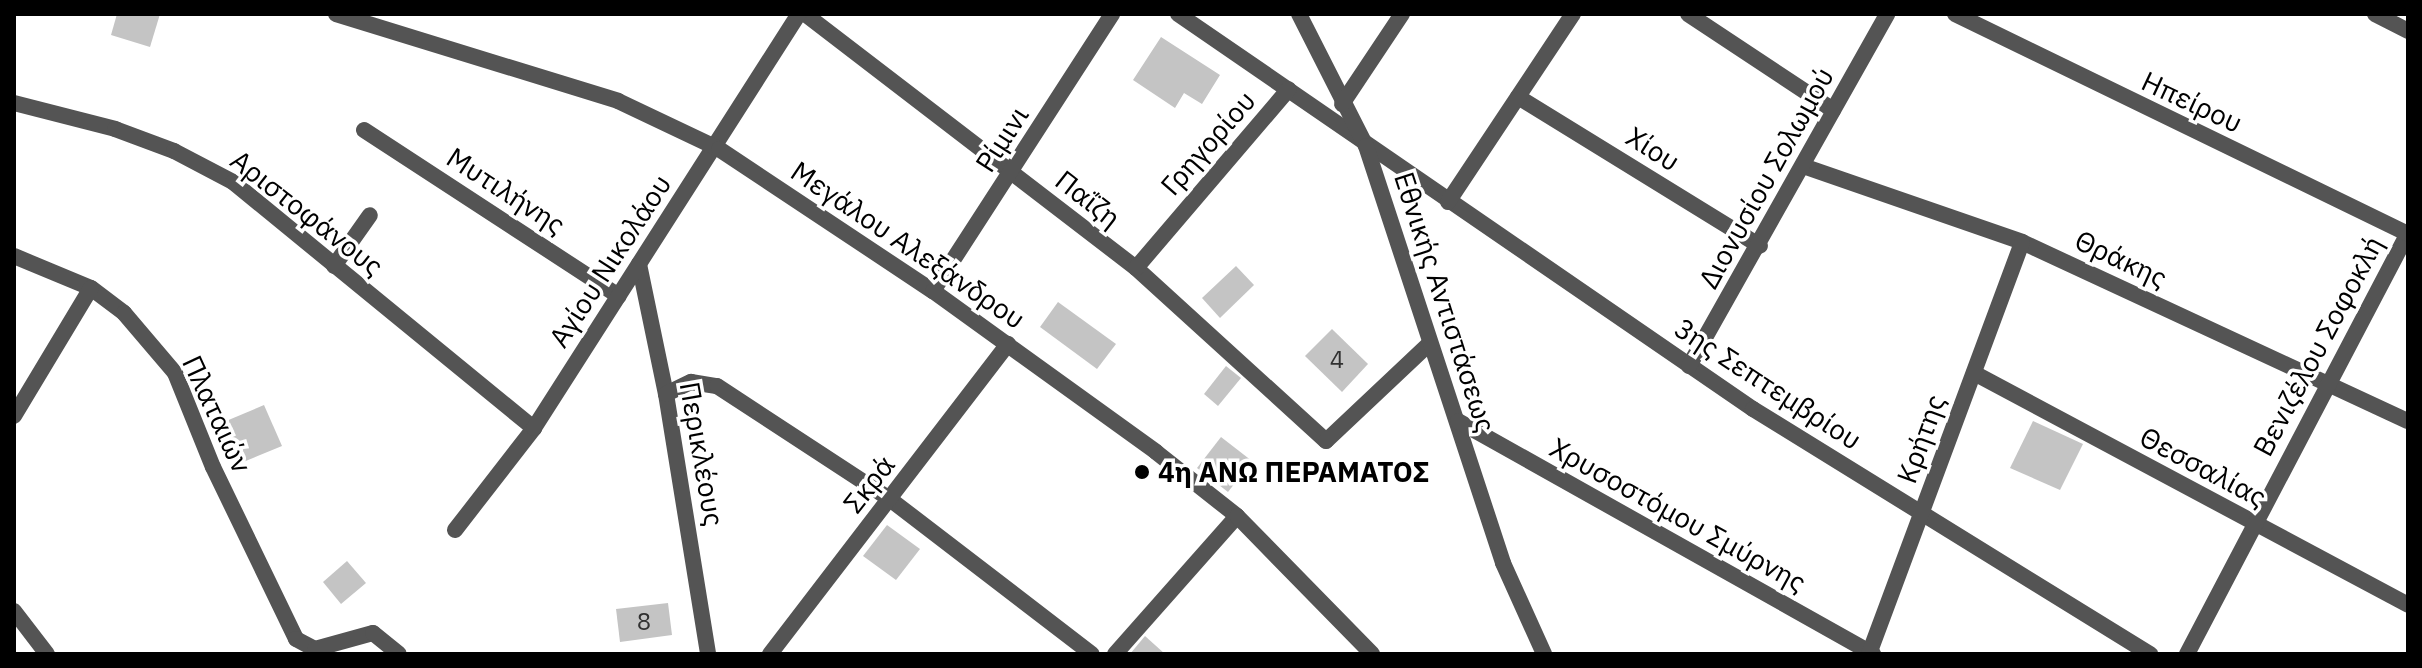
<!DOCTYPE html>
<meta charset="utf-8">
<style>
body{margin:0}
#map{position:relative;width:2422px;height:668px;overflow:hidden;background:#fff;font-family:"IBM Plex Sans",sans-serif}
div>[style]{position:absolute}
.building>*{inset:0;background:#c4c4c4}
.minor>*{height:16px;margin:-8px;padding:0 8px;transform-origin:8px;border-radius:8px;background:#545454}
.tertiary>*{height:16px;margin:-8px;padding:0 8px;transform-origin:8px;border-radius:8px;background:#545454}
.dots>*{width:22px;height:22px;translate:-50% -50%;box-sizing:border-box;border:4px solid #fff;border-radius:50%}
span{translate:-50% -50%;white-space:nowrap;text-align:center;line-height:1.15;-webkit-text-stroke:7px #fff;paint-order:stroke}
.number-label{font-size:24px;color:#313131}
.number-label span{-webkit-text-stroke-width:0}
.street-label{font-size:28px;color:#000}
.poi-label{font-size:28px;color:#000;font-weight:700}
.left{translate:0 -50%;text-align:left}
.frame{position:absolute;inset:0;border:16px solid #000;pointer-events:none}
</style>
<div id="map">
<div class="building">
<div style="clip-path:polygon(117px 14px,160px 14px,150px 47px,111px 35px)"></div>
<div style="clip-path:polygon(1161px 37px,1220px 75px,1202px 104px,1184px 93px,1175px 108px,1133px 80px)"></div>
<div style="clip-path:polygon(1236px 266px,1254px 285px,1220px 318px,1202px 298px)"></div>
<div style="clip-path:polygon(1058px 302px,1116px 344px,1097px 369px,1040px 327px)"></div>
<div style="clip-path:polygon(1332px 329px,1368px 364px,1342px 392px,1305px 356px)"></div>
<div style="clip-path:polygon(1226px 366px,1241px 378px,1218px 406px,1204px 394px)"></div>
<div style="clip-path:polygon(264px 405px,282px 446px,236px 465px,219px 424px)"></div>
<div style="clip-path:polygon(2033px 421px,2083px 444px,2060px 490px,2010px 468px)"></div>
<div style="clip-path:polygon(1221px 437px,1252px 461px,1228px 492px,1197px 468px)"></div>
<div style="clip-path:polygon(887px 525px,920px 549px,896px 580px,863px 556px)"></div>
<div style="clip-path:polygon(347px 561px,366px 583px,341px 604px,323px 582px)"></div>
<div style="clip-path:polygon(668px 603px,672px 635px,620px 642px,616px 609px)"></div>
<div style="clip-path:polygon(1145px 636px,1165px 654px,1130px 654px)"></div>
</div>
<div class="minor">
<div style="left:805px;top:14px;width:417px;rotate:37.5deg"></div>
<div style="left:1136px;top:268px;width:257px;rotate:42.3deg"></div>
<div style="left:1326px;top:441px;width:141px;rotate:-43.3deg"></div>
<div style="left:1178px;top:14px;width:698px;rotate:34.49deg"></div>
<div style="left:1753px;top:409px;width:467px;rotate:31.7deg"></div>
<div style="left:1299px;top:14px;width:148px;rotate:63.1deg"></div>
<div style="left:1366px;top:146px;width:439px;rotate:71.8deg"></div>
<div style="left:1503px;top:563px;width:100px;rotate:65.7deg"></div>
<div style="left:1688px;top:14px;width:174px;rotate:33.5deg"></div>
<div style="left:2375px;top:14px;width:37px;rotate:27deg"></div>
<div style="left:1518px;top:97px;width:284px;rotate:31.6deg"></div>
<div style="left:14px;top:103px;width:104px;rotate:14.4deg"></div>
<div style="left:115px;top:129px;width:63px;rotate:20.4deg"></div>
<div style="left:174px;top:151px;width:67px;rotate:27.7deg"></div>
<div style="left:233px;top:182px;width:389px;rotate:39.3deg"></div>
<div style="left:1342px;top:104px;width:108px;rotate:-56.3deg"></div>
<div style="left:364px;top:130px;width:304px;rotate:33.1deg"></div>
<div style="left:1803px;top:166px;width:232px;rotate:19.1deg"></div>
<div style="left:2022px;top:242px;width:425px;rotate:24.9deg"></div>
<div style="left:1448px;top:202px;width:226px;rotate:-56.4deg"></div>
<div style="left:14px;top:256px;width:83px;rotate:22.6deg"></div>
<div style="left:91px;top:288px;width:41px;rotate:37.1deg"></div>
<div style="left:124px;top:313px;width:79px;rotate:49.6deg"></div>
<div style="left:175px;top:373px;width:101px;rotate:68deg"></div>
<div style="left:213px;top:467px;width:191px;rotate:64.2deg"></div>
<div style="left:296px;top:639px;width:21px;rotate:28deg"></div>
<div style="left:315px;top:649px;width:60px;rotate:-15.4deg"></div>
<div style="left:373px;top:633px;width:33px;rotate:39deg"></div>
<div style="left:639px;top:264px;width:133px;rotate:78.3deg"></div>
<div style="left:666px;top:394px;width:263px;rotate:80.8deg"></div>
<div style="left:334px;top:266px;width:62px;rotate:-54.8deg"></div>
<div style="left:1136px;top:268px;width:235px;rotate:-49.5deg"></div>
<div style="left:933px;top:291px;width:330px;rotate:-57.1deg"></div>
<div style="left:1689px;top:366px;width:404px;rotate:-60.6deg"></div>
<div style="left:1974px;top:373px;width:492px;rotate:28.1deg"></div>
<div style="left:666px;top:394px;width:28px;rotate:-26deg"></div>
<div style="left:691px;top:382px;width:26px;rotate:9deg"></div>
<div style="left:717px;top:386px;width:208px;rotate:33.2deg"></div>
<div style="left:891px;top:500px;width:253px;rotate:37.5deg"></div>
<div style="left:14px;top:416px;width:149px;rotate:-59deg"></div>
<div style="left:1458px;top:421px;width:476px;rotate:29.3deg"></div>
<div style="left:455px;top:530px;width:129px;rotate:-52.2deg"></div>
<div style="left:534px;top:428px;width:492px;rotate:-57.4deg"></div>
<div style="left:14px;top:611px;width:54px;rotate:52.5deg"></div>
<div style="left:770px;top:654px;width:391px;rotate:-52.5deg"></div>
<div style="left:1115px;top:654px;width:184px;rotate:-48.5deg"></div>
<div style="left:1869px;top:654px;width:439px;rotate:-69.6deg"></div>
<div style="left:2187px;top:654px;width:475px;rotate:-62.3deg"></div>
</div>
<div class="tertiary">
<div style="left:336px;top:14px;width:295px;rotate:17.1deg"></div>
<div style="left:618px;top:101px;width:112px;rotate:25.4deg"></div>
<div style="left:719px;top:149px;width:257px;rotate:33.6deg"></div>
<div style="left:933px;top:291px;width:275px;rotate:35.8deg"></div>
<div style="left:1156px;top:452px;width:103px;rotate:38.3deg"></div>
<div style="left:1237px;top:516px;width:193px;rotate:45.6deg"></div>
<div style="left:1955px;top:14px;width:504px;rotate:25.9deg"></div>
</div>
<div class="dots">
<div style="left:1142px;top:472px;background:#000"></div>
</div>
<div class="number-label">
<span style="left:1337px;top:360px">4</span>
<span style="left:644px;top:622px">8</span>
</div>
<div class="street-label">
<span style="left:2192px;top:102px;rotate:25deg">Ηπείρου</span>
<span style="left:1002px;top:139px;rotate:-57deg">Ρίμινι</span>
<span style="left:1208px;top:143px;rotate:-49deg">Γρηγορίου</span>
<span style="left:1653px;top:149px;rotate:32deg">Χίου</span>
<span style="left:1766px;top:178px;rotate:-61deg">Διονυσίου Σολωμού</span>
<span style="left:506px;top:191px;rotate:33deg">Μυτιλήνης</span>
<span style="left:1088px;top:199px;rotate:38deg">Παΐζη</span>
<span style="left:307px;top:213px;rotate:38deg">Αριστοφάνους</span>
<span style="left:908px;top:245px;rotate:34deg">Μεγάλου Αλεξάνδρου</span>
<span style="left:2121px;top:259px;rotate:25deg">Θράκης</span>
<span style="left:610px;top:261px;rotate:-57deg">Αγίου Νικολάου</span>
<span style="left:1445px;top:302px;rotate:72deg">Εθνικής Αντιστάσεως</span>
<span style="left:2318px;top:346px;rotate:-62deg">Βενιζέλου Σοφοκλή</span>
<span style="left:1768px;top:384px;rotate:33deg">3ης Σεπτεμβρίου</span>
<span style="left:217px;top:414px;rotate:65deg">Πλαταιών</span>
<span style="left:1921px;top:439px;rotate:-70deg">Κρήτης</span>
<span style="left:702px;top:454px;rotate:80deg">Περικλέους</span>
<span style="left:2203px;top:467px;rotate:28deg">Θεσσαλίας</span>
<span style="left:869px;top:484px;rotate:-52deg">Σκρά</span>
<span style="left:1678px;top:515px;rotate:29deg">Χρυσοστόμου Σμύρνης</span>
</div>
<div class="poi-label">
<span class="left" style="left:1158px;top:472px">4η ΑΝΩ ΠΕΡΑΜΑΤΟΣ</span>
</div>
<div class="frame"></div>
</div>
